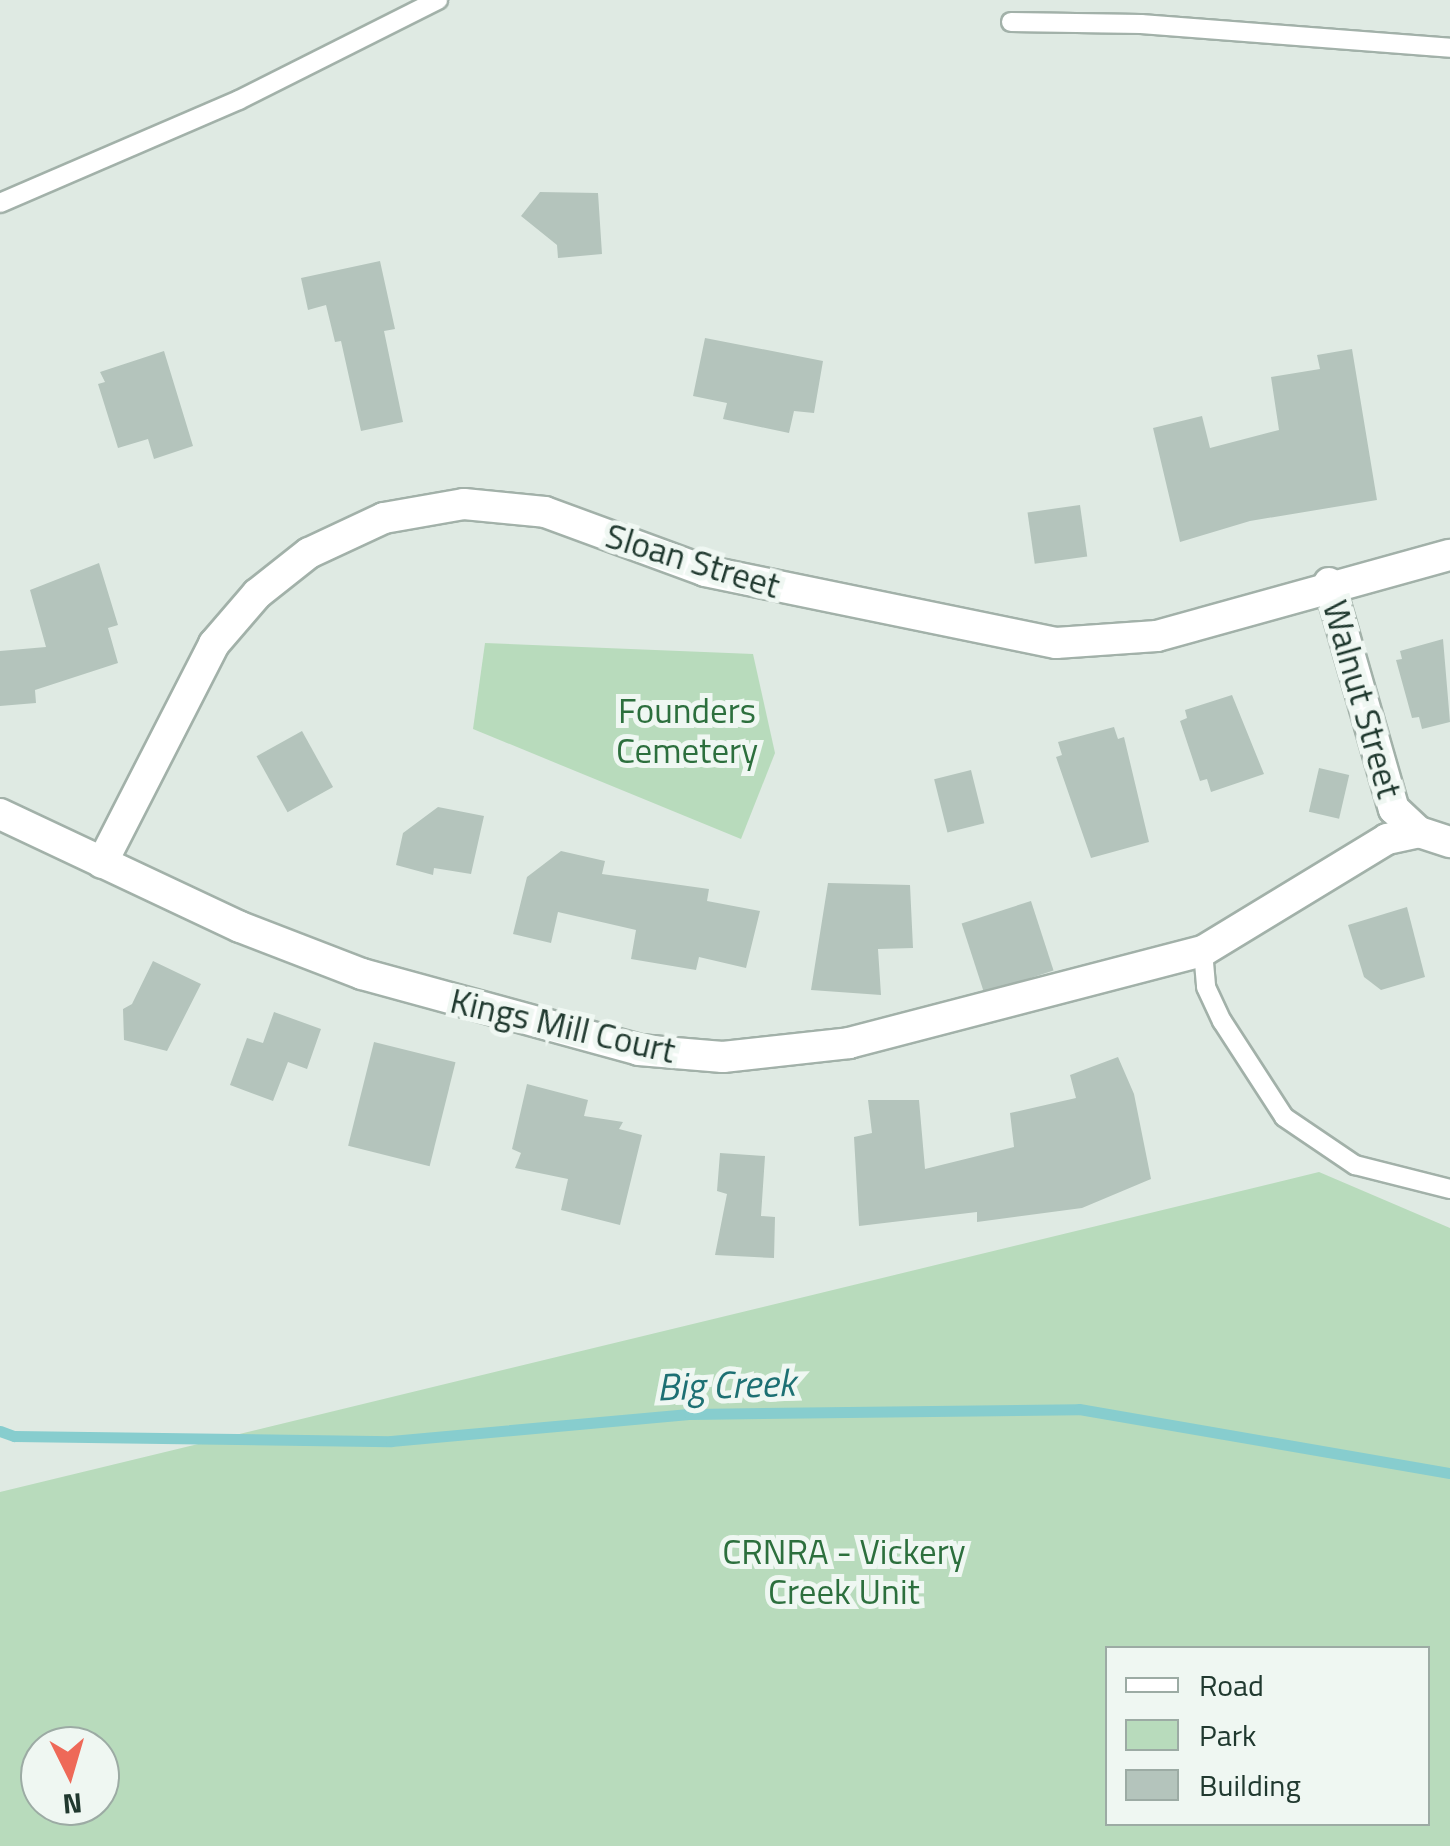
<!DOCTYPE html>
<style>
body{margin:0}
#map{position:relative;width:1450px;height:1846px;overflow:hidden;background:#dfeae3;font-family:"Titillium Web",sans-serif}
div>[style]{position:absolute}
.green>*{inset:0;background:#b8dbbc}
.stream>*{height:11px;margin:-5.5px;padding:0 5.5px;transform-origin:5.5px;border-radius:5.5px;background:#87cdce}
.building>*{inset:0;background:#b4c4bc;transform-origin:0 0}
.roads{filter:drop-shadow(2px 0 #a2b1a9) drop-shadow(-2px 0 #a2b1a9) drop-shadow(0 2px #a2b1a9) drop-shadow(0 -2px #a2b1a9)}
.service>*{height:18px;margin:-9px;padding:0 9px;transform-origin:9px;border-radius:9px;background:#fff}
.minor>*{height:30px;margin:-15px;padding:0 15px;transform-origin:15px;border-radius:15px;background:#fff}
span{translate:-50% -50%;white-space:nowrap;text-align:center;line-height:1.15;-webkit-text-stroke:10px #eff7f2;paint-order:stroke}
.street-label{font-size:35px;color:#20392f}
.park-label{font-size:35px;color:#2c6f3d}
.water-label{font-size:38px;color:#1d7073;font-style:italic}
.legend{position:absolute;left:1105px;top:1646px;width:325px;height:180px;box-sizing:border-box;background:#eff7f2;border:2px solid #9caba4;margin:0;padding:12px 18px;list-style:none;font-size:30px;color:#20392f}
.legend li{display:flex;align-items:center;gap:20px;height:50px}
.legend b{width:50px;border:2px solid #9caba4}
.north{position:absolute;left:20px;top:1726px;width:100px;height:100px;box-sizing:border-box;background:#eff7f2;border:2px solid #9caba4;border-radius:50%;rotate:175deg;font-size:28px;font-weight:700;line-height:40px;text-align:center;color:#20392f}
.north::after{content:'';display:block;margin:auto;width:35px;height:45px;background:#ee6958;clip-path:polygon(50% 0,100% 100%,50% 72%,0 100%)}
</style>
<div id="map">
<div class="green">
<i style="clip-path:polygon(485px 643px,753px 654px,775px 753px,741px 839px,473px 729px)"></i>
<i style="clip-path:polygon(evenodd,1319px 1172px,1450px 1228px,1450px 1846px,0 1846px,0 1492px,1319px 1172px,1108px 1648px,1428px 1648px,1428px 1824px,1108px 1824px,1108px 1648px,1319px 1172px,40px 1746px,100px 1746px,100px 1806px,40px 1806px,40px 1746px)"></i>
</div>
<div class="stream">
<i style="left:0;top:1431px;width:15px;rotate:20deg"></i>
<i style="left:14px;top:1436px;width:377px;rotate:0.8deg"></i>
<i style="left:391px;top:1441px;width:299px;rotate:-5.2deg"></i>
<i style="left:689px;top:1414px;width:390px;rotate:-0.7deg"></i>
<i style="left:1079px;top:1409px;width:376px;rotate:9.8deg"></i>
</div>
<div class="building">
<i style="clip-path:polygon(540px 192px,598px 193px,602px 254px,558px 258px,557px 245px,521px 216px)"></i>
<i style="clip-path:polygon(380px 261px,395px 329px,384px 331px,403px 422px,361px 431px,341px 341px,335px 342px,326px 305px,308px 310px,301px 278px)"></i>
<i style="clip-path:polygon(705px 338px,823px 361px,814px 413px,794px 411px,789px 433px,723px 419px,727px 403px,693px 396px)"></i>
<i style="clip-path:polygon(1352px 349px,1377px 500px,1250px 521px,1180px 542px,1153px 428px,1202px 416px,1210px 448px,1279px 430px,1271px 377px,1320px 369px,1317px 355px)"></i>
<i style="clip-path:polygon(164px 351px,193px 446px,154px 459px,148px 439px,118px 448px,98px 384px,105px 382px,100px 372px)"></i>
<i style="left:1080px;top:505px;width:52px;height:53px;rotate:82deg"></i>
<i style="clip-path:polygon(99px 563px,118px 625px,108px 628px,118px 663px,35px 690px,36px 703px,0 706px,0 651px,46px 647px,30px 590px)"></i>
<i style="clip-path:polygon(1443px 639px,1450px 722px,1422px 729px,1419px 717px,1412px 718px,1396px 660px,1402px 659px,1400px 651px)"></i>
<i style="clip-path:polygon(1232px 695px,1264px 774px,1211px 792px,1207px 779px,1200px 781px,1180px 721px,1187px 718px,1185px 710px)"></i>
<i style="clip-path:polygon(1114px 727px,1118px 739px,1124px 737px,1149px 842px,1091px 858px,1056px 757px,1062px 755px,1058px 742px)"></i>
<i style="left:302px;top:731px;width:64px;height:52px;rotate:61deg"></i>
<i style="left:1319px;top:768px;width:31px;height:45px;rotate:13deg"></i>
<i style="left:971px;top:770px;width:55px;height:38px;rotate:76deg"></i>
<i style="clip-path:polygon(438px 807px,484px 816px,471px 874px,434px 868px,433px 875px,396px 865px,403px 833px)"></i>
<i style="clip-path:polygon(561px 851px,605px 861px,602px 874px,709px 889px,707px 901px,760px 911px,746px 968px,699px 957px,696px 970px,631px 959px,636px 930px,558px 912px,551px 943px,513px 934px,527px 877px)"></i>
<i style="clip-path:polygon(828px 883px,910px 885px,913px 948px,878px 949px,881px 995px,811px 990px)"></i>
<i style="left:1031px;top:901px;width:73px;height:73px;rotate:72deg"></i>
<i style="clip-path:polygon(1407px 907px,1425px 977px,1381px 990px,1364px 977px,1348px 925px)"></i>
<i style="clip-path:polygon(153px 961px,201px 984px,167px 1051px,124px 1040px,123px 1009px,132px 1004px)"></i>
<i style="clip-path:polygon(274px 1012px,321px 1029px,307px 1069px,288px 1062px,273px 1101px,230px 1085px,247px 1038px,263px 1043px)"></i>
<i style="left:374px;top:1042px;width:84px;height:107px;rotate:14deg"></i>
<i style="clip-path:polygon(1118px 1057px,1134px 1094px,1151px 1179px,1082px 1208px,977px 1222px,977px 1212px,859px 1226px,854px 1137px,872px 1133px,868px 1100px,919px 1100px,925px 1169px,1014px 1147px,1010px 1113px,1076px 1098px,1070px 1075px)"></i>
<i style="clip-path:polygon(527px 1084px,588px 1100px,584px 1116px,623px 1122px,619px 1129px,642px 1135px,620px 1225px,561px 1210px,568px 1179px,515px 1168px,521px 1153px,512px 1149px)"></i>
<i style="clip-path:polygon(720px 1153px,765px 1156px,761px 1216px,775px 1217px,774px 1258px,715px 1255px,727px 1194px,717px 1191px)"></i>
</div>
<div class="roads">
<div class="service">
<i style="left:1011px;top:22px;width:130px;rotate:0.9deg"></i>
<i style="left:1141px;top:24px;width:310px;rotate:4.4deg"></i>
<i style="left:0;top:203px;width:260px;rotate:-23.3deg"></i>
<i style="left:239px;top:100px;width:223px;rotate:-26.7deg"></i>
<i style="left:1203px;top:951px;width:36px;rotate:85deg"></i>
<i style="left:1206px;top:987px;width:38px;rotate:65deg"></i>
<i style="left:1222px;top:1021px;width:114px;rotate:57.1deg"></i>
<i style="left:1284px;top:1117px;width:86px;rotate:34.1deg"></i>
<i style="left:1355px;top:1165px;width:98px;rotate:14.2deg"></i>
</div>
<div class="minor">
<i style="left:1329px;top:583px;width:235px;rotate:74deg"></i>
<i style="left:1394px;top:809px;width:34px;rotate:43deg"></i>
<i style="left:1419px;top:832px;width:33px;rotate:18deg"></i>
<i style="left:0;top:814px;width:265px;rotate:25.2deg"></i>
<i style="left:240px;top:927px;width:131px;rotate:21.1deg"></i>
<i style="left:362px;top:974px;width:287px;rotate:15.3deg"></i>
<i style="left:639px;top:1050px;width:84px;rotate:4.8deg"></i>
<i style="left:723px;top:1057px;width:127px;rotate:-6.3deg"></i>
<i style="left:849px;top:1043px;width:366px;rotate:-14.6deg"></i>
<i style="left:1203px;top:951px;width:215px;rotate:-31.3deg"></i>
<i style="left:1387px;top:839px;width:33px;rotate:-12deg"></i>
<i style="left:102px;top:863px;width:246px;rotate:-62.9deg"></i>
<i style="left:214px;top:644px;width:66px;rotate:-49.3deg"></i>
<i style="left:257px;top:594px;width:66px;rotate:-38.3deg"></i>
<i style="left:309px;top:553px;width:83px;rotate:-25deg"></i>
<i style="left:384px;top:518px;width:81px;rotate:-9.9deg"></i>
<i style="left:464px;top:504px;width:81px;rotate:5.6deg"></i>
<i style="left:545px;top:512px;width:171px;rotate:20.2deg"></i>
<i style="left:705px;top:571px;width:358px;rotate:11.6deg"></i>
<i style="left:1056px;top:643px;width:101px;rotate:-4deg"></i>
<i style="left:1157px;top:636px;width:304px;rotate:-15.5deg"></i>
</div>
</div>
<div class="street-label">
<span style="left:693px;top:560px;rotate:17deg">Sloan Street</span>
<span style="left:1363px;top:699px;rotate:74deg">Walnut Street</span>
<span style="left:563px;top:1025px;rotate:13deg">Kings Mill Court</span>
</div>
<div class="park-label">
<span style="left:687px;top:730px">Founders<br>Cemetery</span>
<span style="left:844px;top:1571px">CRNRA - Vickery<br>Creek Unit</span>
</div>
<div class="water-label">
<span style="left:726px;top:1385px;rotate:-2deg">Big Creek</span>
</div>
<ul class="legend">
<li><b style="height:12px;background:#fff"></b>Road</li>
<li><b style="height:28px;background:#b8dbbc"></b>Park</li>
<li><b style="height:28px;background:#b4c4bc"></b>Building</li>
</ul>
<div class="north">N</div>
</div>
